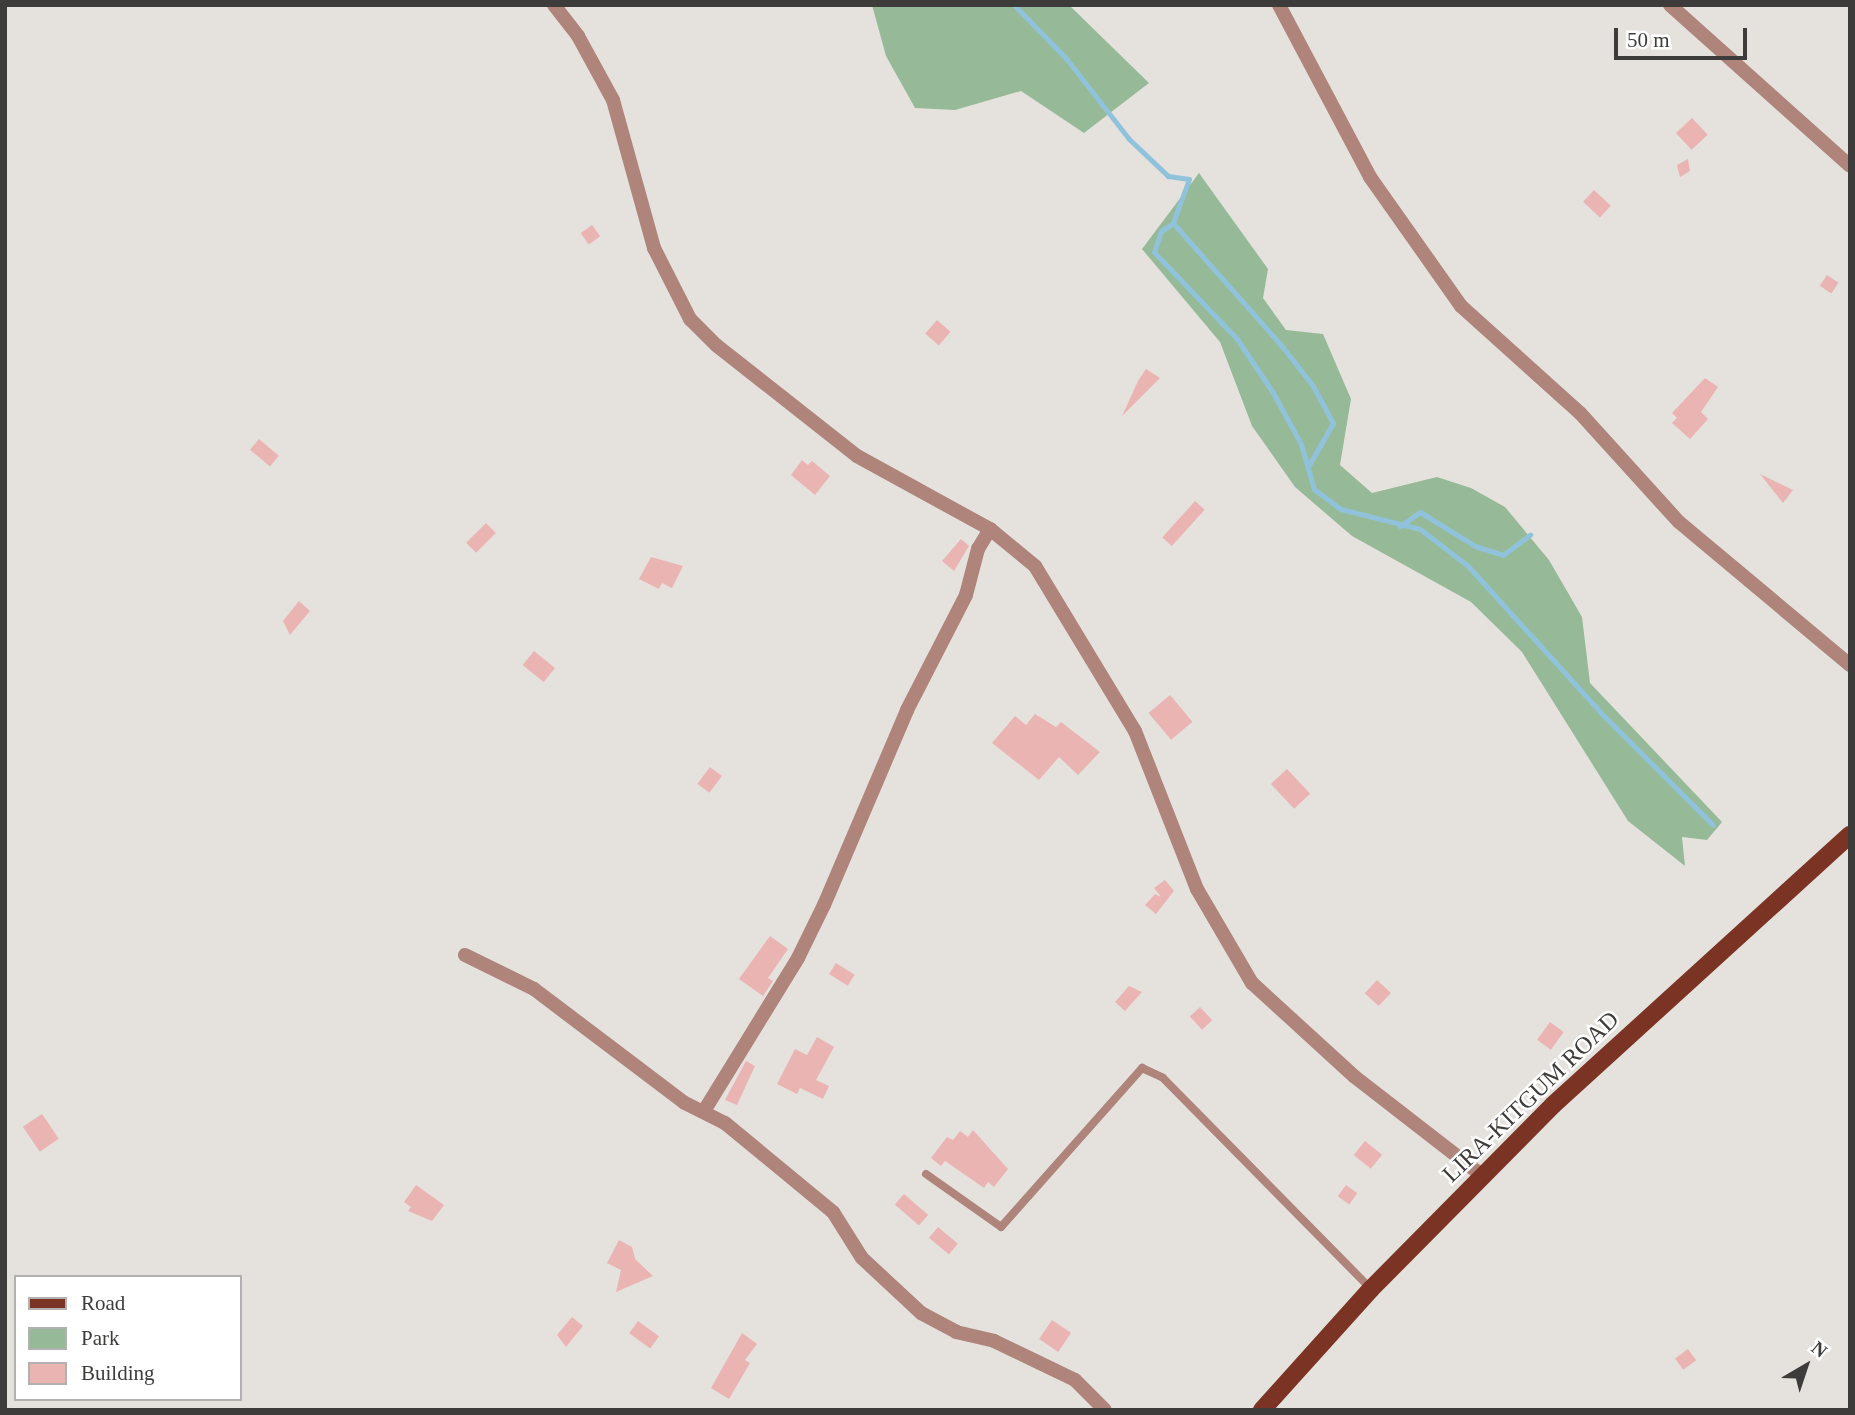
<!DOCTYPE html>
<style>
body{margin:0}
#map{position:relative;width:1855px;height:1415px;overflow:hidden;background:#e5e2de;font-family:Georgia,serif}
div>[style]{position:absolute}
.green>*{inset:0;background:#96ba98}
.stream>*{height:5px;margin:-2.5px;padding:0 2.5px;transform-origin:2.5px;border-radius:2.5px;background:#90c3db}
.building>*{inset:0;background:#eab4b3;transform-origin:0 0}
.lane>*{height:8px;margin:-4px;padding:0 4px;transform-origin:4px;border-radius:4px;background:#af847a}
.street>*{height:14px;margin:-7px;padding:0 7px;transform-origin:7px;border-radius:7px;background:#af847a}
.primary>*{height:18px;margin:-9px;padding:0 9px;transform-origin:9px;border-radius:9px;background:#7b3324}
span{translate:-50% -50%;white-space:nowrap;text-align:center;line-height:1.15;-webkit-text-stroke:5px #fff;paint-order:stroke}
.street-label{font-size:24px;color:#3d3c3b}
.frame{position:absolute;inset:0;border:7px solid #3d3c3b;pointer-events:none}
.legend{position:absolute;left:14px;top:1275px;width:228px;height:126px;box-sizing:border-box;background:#fff;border:2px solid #b1b1b1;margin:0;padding:9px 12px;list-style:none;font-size:21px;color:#3d3c3b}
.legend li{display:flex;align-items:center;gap:14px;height:35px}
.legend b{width:35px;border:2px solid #b1b1b1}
.north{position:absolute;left:1771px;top:1331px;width:70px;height:70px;-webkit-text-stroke:5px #fff;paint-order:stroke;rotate:39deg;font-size:19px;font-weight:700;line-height:28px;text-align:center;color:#3d3c3b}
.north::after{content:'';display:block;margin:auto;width:24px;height:32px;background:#3d3c3b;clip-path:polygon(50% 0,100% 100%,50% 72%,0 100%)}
.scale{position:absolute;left:1614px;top:28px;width:133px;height:32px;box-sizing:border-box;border:4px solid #3d3c3b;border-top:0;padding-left:9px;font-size:21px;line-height:24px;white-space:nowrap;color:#3d3c3b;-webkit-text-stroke:5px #fff;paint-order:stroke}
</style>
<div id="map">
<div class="green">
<i style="clip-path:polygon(872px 5px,1069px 5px,1149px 83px,1084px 133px,1021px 91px,955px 110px,915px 108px,886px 56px)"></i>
<i style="clip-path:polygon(1199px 173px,1268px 269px,1263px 298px,1286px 330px,1323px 334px,1351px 399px,1340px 465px,1372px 493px,1437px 477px,1471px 488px,1505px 507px,1549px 560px,1582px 617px,1590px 683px,1722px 822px,1707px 840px,1682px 837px,1685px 866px,1628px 821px,1522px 652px,1471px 602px,1352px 536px,1295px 487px,1252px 426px,1220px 342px,1142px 249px)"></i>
</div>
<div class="stream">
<i style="left:1014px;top:5px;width:73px;rotate:45.6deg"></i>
<i style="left:1065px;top:57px;width:104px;rotate:52deg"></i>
<i style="left:1129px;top:139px;width:54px;rotate:43.5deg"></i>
<i style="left:1168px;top:176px;width:21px;rotate:8deg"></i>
<i style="left:1189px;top:179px;width:47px;rotate:110deg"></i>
<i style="left:1173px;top:223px;width:163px;rotate:48.5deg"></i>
<i style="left:1281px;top:345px;width:52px;rotate:52deg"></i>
<i style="left:1313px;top:386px;width:42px;rotate:61.6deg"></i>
<i style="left:1333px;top:423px;width:51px;rotate:119.6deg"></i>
<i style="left:1173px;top:223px;width:14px;rotate:146deg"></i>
<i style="left:1161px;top:231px;width:22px;rotate:108deg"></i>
<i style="left:1154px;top:252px;width:120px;rotate:46.3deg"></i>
<i style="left:1237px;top:339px;width:63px;rotate:56.1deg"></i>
<i style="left:1272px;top:391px;width:60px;rotate:61.3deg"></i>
<i style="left:1301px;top:444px;width:47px;rotate:73.9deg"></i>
<i style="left:1314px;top:489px;width:34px;rotate:37deg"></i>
<i style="left:1341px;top:509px;width:81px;rotate:14.2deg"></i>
<i style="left:1420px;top:529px;width:61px;rotate:37.6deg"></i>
<i style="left:1468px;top:566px;width:205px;rotate:47.8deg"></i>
<i style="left:1606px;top:718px;width:151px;rotate:45deg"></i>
<i style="left:1400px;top:526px;width:24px;rotate:-35deg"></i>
<i style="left:1420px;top:512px;width:65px;rotate:31.7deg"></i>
<i style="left:1475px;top:546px;width:29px;rotate:18deg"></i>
<i style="left:1503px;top:555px;width:34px;rotate:-37deg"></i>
</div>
<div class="building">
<i style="left:1692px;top:118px;width:23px;height:22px;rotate:47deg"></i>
<i style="clip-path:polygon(1688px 159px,1690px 171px,1680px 177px,1677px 165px)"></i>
<i style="left:1594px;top:190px;width:23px;height:16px;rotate:43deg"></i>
<i style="left:592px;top:225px;width:14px;height:14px;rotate:54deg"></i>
<i style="left:1827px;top:275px;width:14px;height:13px;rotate:34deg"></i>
<i style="left:937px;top:320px;width:18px;height:18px;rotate:41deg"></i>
<i style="clip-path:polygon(1146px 369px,1160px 378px,1122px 416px,1138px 381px)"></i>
<i style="clip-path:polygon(1705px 378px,1718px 387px,1701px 412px,1708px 419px,1690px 439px,1672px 423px,1677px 418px,1672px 413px)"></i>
<i style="left:259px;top:439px;width:26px;height:14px;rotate:40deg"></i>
<i style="clip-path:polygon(802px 460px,808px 465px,812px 461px,830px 476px,815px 495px,791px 475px)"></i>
<i style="clip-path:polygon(1760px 474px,1793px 490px,1783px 503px)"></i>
<i style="left:1195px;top:501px;width:13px;height:49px;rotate:42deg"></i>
<i style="left:486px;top:523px;width:14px;height:28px;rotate:45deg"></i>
<i style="clip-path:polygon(961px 539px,969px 546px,954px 571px,942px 561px)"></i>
<i style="clip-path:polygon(651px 557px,683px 566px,672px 588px,662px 583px,659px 589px,639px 579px)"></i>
<i style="clip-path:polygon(299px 601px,310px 611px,290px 635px,283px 621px)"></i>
<i style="left:534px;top:651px;width:27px;height:18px;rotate:39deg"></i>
<i style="left:1170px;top:695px;width:35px;height:28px;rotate:50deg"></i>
<i style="clip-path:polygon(1035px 714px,1056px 727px,1061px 722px,1100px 752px,1078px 775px,1059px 757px,1039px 780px,992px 743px,1015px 716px,1026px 725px)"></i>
<i style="left:710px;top:767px;width:15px;height:21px;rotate:37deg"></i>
<i style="left:1287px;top:769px;width:34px;height:22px;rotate:47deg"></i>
<i style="clip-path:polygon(1165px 880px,1174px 891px,1156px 914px,1145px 905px,1155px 894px,1161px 897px,1154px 888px)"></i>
<i style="clip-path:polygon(770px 936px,788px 949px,768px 978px,773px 981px,763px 996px,739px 979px)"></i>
<i style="left:836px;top:963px;width:22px;height:13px;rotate:32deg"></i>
<i style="left:1377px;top:980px;width:19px;height:18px;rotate:43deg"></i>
<i style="clip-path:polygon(1129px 986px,1142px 992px,1125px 1011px,1115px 1002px)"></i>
<i style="left:1200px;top:1007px;width:18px;height:14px;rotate:47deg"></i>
<i style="left:1550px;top:1022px;width:17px;height:22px;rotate:36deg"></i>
<i style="clip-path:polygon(817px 1037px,834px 1047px,816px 1080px,829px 1086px,823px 1099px,800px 1088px,797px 1094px,777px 1084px,795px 1049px,807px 1055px)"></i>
<i style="clip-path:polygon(746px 1061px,755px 1066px,737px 1105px,725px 1100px)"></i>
<i style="left:42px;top:1114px;width:30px;height:23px;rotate:56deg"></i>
<i style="clip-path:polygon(973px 1130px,1008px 1169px,994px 1187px,988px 1182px,984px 1188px,945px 1161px,941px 1166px,931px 1158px,947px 1137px,953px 1140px,960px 1131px,968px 1137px)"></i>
<i style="left:1365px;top:1141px;width:22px;height:18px;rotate:39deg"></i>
<i style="clip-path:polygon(416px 1185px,444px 1205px,432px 1221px,408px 1211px,411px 1207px,404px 1202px)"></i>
<i style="left:1346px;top:1185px;width:14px;height:14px;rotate:36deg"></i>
<i style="left:904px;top:1194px;width:32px;height:14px;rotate:41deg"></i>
<i style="left:938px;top:1227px;width:26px;height:14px;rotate:40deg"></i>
<i style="clip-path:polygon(619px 1240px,632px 1247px,635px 1259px,653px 1276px,616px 1292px,621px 1270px,607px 1263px)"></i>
<i style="clip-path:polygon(572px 1317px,583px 1326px,566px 1347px,557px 1335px)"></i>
<i style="left:1052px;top:1320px;width:23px;height:23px;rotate:34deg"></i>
<i style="left:638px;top:1321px;width:26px;height:15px;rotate:36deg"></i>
<i style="clip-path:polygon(742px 1333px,757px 1344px,745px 1360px,750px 1363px,729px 1399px,711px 1388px)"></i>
<i style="left:1688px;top:1349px;width:14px;height:16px;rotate:54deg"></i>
</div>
<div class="lane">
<i style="left:926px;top:1174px;width:92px;rotate:35.2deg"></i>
<i style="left:1001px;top:1227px;width:213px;rotate:-48.4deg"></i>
<i style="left:1142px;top:1068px;width:23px;rotate:25deg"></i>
<i style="left:1163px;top:1078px;width:296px;rotate:45.4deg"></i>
</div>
<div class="street">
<i style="left:554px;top:5px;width:39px;rotate:52deg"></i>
<i style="left:578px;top:36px;width:73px;rotate:61.3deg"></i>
<i style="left:613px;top:100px;width:154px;rotate:74.5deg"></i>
<i style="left:654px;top:248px;width:80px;rotate:63.1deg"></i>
<i style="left:690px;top:319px;width:37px;rotate:45deg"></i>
<i style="left:716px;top:345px;width:179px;rotate:38.2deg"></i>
<i style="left:857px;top:456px;width:152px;rotate:28.8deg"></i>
<i style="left:990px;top:529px;width:58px;rotate:39.4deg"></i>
<i style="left:1035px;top:566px;width:193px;rotate:58.8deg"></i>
<i style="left:1135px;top:731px;width:170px;rotate:68.6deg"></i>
<i style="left:1197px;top:889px;width:109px;rotate:59.7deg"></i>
<i style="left:1252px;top:983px;width:139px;rotate:42.4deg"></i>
<i style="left:1355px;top:1077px;width:163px;rotate:37.8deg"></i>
<i style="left:1279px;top:5px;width:195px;rotate:62.1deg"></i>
<i style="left:1370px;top:177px;width:158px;rotate:54.8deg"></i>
<i style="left:1461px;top:306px;width:160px;rotate:42deg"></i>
<i style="left:1580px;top:413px;width:147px;rotate:47.8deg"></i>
<i style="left:1679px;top:522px;width:223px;rotate:39.9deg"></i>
<i style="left:1670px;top:5px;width:241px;rotate:41.8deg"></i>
<i style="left:465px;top:955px;width:77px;rotate:26.2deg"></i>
<i style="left:534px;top:989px;width:189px;rotate:37.1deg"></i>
<i style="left:685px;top:1103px;width:45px;rotate:26.6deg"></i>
<i style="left:725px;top:1123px;width:140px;rotate:39.5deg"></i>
<i style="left:833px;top:1212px;width:54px;rotate:57.8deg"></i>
<i style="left:862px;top:1258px;width:81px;rotate:43deg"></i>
<i style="left:921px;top:1313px;width:40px;rotate:28deg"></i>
<i style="left:956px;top:1332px;width:39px;rotate:13deg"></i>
<i style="left:994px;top:1341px;width:90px;rotate:25.7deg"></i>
<i style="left:1075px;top:1380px;width:42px;rotate:45deg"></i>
<i style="left:704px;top:1111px;width:180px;rotate:-58.4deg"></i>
<i style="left:798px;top:958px;width:59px;rotate:-63.9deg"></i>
<i style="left:824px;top:905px;width:212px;rotate:-66.9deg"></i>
<i style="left:907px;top:710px;width:129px;rotate:-62.8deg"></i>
<i style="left:966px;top:595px;width:48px;rotate:-75.4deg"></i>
<i style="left:978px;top:549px;width:23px;rotate:-59deg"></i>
</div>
<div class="primary">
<i style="left:1262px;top:1410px;width:163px;rotate:-48deg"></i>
<i style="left:1371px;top:1289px;width:259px;rotate:-45.3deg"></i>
<i style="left:1553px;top:1105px;width:401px;rotate:-42.3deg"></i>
</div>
<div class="street-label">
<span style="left:1531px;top:1097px;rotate:-44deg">LIRA-KITGUM ROAD</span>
</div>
<div class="frame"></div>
<ul class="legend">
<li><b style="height:9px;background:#7b3324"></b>Road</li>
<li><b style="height:19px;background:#96ba98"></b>Park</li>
<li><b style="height:19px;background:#eab4b3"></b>Building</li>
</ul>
<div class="north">N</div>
<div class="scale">50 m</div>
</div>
